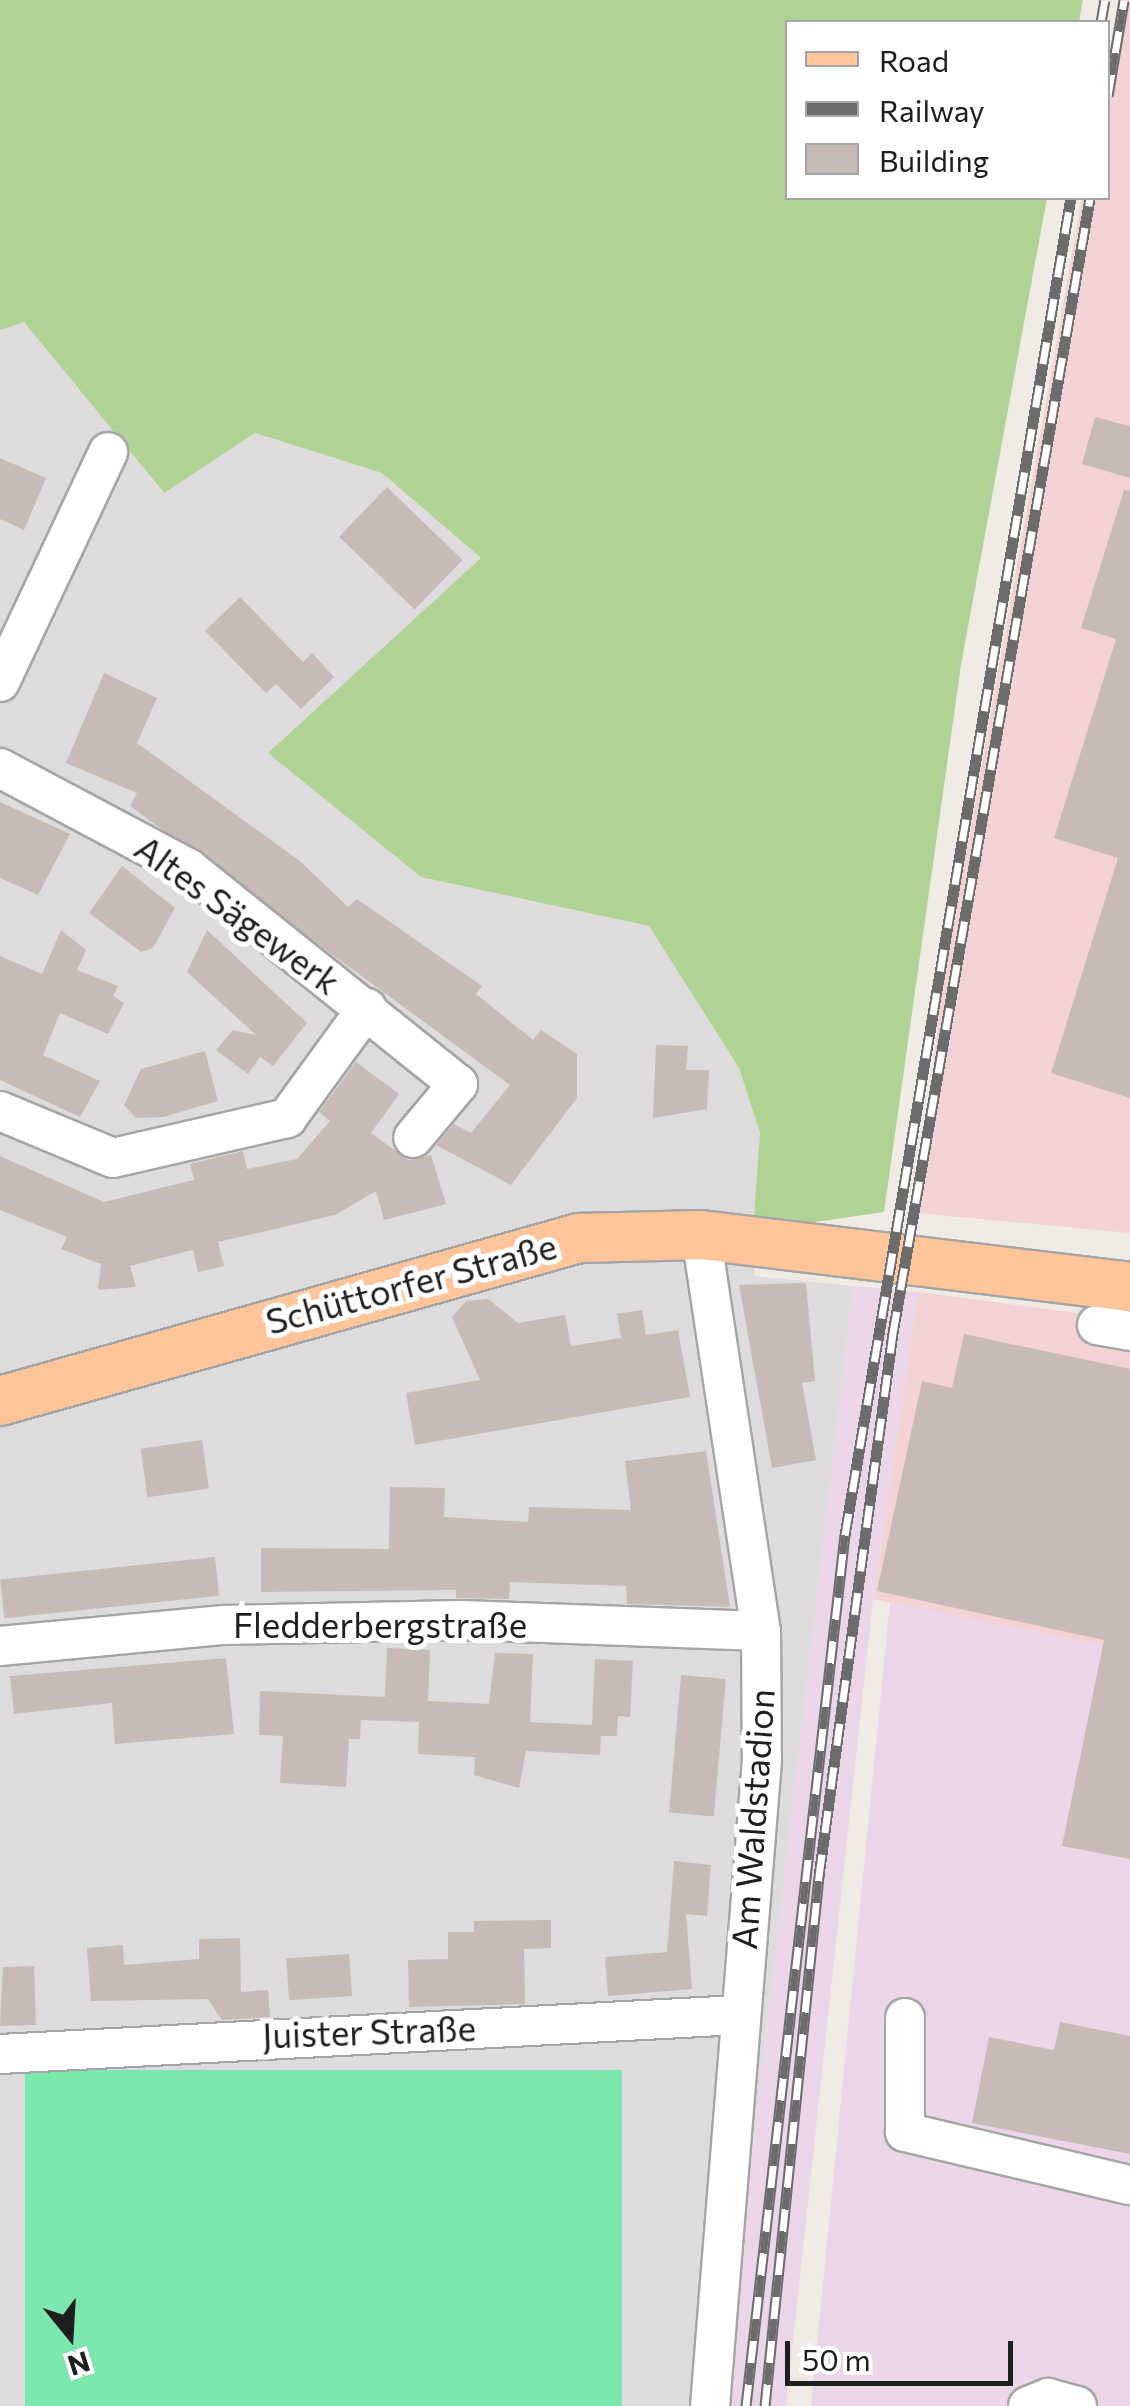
<!DOCTYPE html>
<meta charset="utf-8">
<style>
body{margin:0}
#map{position:relative;width:1130px;height:2406px;overflow:hidden;background:#f0eae4;font-family:Commissioner,sans-serif}
div>[style]{position:absolute}
.residential>*{inset:0;background:#dddbdc}
.commercial>*{inset:0;background:#f2d2d5}
.industrial>*{inset:0;background:#ead5e9}
.forest>*{inset:0;background:#b0d395}
.pitch>*{inset:0;background:#7be6ad;transform-origin:0 0}
.building>*{inset:0;background:#c8bbb7;transform-origin:0 0}
.roads{filter:drop-shadow(2px 0 #a5a5a5) drop-shadow(-2px 0 #a5a5a5) drop-shadow(0 2px #a5a5a5) drop-shadow(0 -2px #a5a5a5)}
.minor>*{height:38px;margin:-19px;padding:0 19px;transform-origin:19px;border-radius:19px;background:#fff}
.major>*{height:48px;margin:-24px;padding:0 24px;transform-origin:24px;border-radius:24px;background:#ffc59a}
.rail>*{height:11px;margin-top:-5.5px;transform-origin:0;background:repeating-linear-gradient(90deg,#fff 0 22px,#6c6c6c 0 44px);box-sizing:border-box;border-block:2px solid #6c6c6c}
span{translate:-50% -50%;white-space:nowrap;text-align:center;line-height:1.15;-webkit-text-stroke:10px #fff;paint-order:stroke}
.street-label{font-size:35px;color:#1e1e1e}
.legend{position:absolute;left:785px;top:20px;width:325px;height:180px;box-sizing:border-box;background:#fff;border:2px solid #a5a5a5;margin:0;padding:12px 18px;list-style:none;font-size:30px;color:#1e1e1e}
.legend li{display:flex;align-items:center;gap:20px;height:50px}
.legend b{width:50px;border:2px solid #a5a5a5}
.north{position:absolute;left:20px;top:2286px;width:100px;height:100px;-webkit-text-stroke:8px #fff;paint-order:stroke;rotate:162deg;font-size:28px;font-weight:700;line-height:40px;text-align:center;color:#1e1e1e}
.north::after{content:'';display:block;margin:auto;width:35px;height:45px;background:#1e1e1e;clip-path:polygon(50% 0,100% 100%,50% 72%,0 100%)}
.scale{position:absolute;left:785px;top:2341px;width:228px;height:45px;box-sizing:border-box;border:5px solid #1e1e1e;border-top:0;padding-left:12px;font-size:30px;line-height:35px;white-space:nowrap;color:#1e1e1e;-webkit-text-stroke:8px #fff;paint-order:stroke}
</style>
<div id="map">
<div class="residential">
<i style="clip-path:polygon(24px 321px,163px 493px,255px 433px,382px 473px,482px 559px,269px 752px,421px 877px,649px 926px,739px 1068px,760px 1134px,754px 1276px,853px 1286px,723px 2406px,0 2406px,0 330px)"></i>
</div>
<div class="commercial">
<i style="clip-path:polygon(1119px 0,1130px 0,1130px 1233px,918px 1213px,941px 995px,1082px 198px,1108px 198px,1108px 61px)"></i>
<i style="clip-path:polygon(918px 1292px,1130px 1320px,1130px 1652px,873px 1599px)"></i>
</div>
<div class="industrial">
<i style="clip-path:polygon(853px 1286px,918px 1292px,873px 1599px,786px 2406px,723px 2406px)"></i>
<i style="clip-path:polygon(890px 1602px,1130px 1652px,1130px 2406px,811px 2406px)"></i>
</div>
<div class="forest">
<i style="clip-path:polygon(0 0,1083px 0,1079px 22px,788px 22px,788px 198px,1047px 198px,961px 665px,884px 1212px,753px 1231px,760px 1133px,739px 1068px,649px 926px,421px 877px,268px 753px,481px 558px,382px 473px,255px 433px,164px 493px,24px 322px,0 330px)"></i>
</div>
<div class="pitch">
<i style="left:622px;top:2070px;width:336px;height:597px;rotate:90deg"></i>
</div>
<div class="building">
<i style="clip-path:polygon(1095px 417px,1130px 426px,1130px 478px,1082px 464px)"></i>
<i style="clip-path:polygon(0 458px,46px 478px,24px 530px,0 519px)"></i>
<i style="left:387px;top:487px;width:105px;height:69px;rotate:44deg"></i>
<i style="clip-path:polygon(1124px 490px,1130px 491px,1130px 1098px,1051px 1073px,1118px 858px,1054px 838px,1116px 639px,1081px 628px)"></i>
<i style="clip-path:polygon(240px 597px,303px 662px,312px 653px,334px 677px,301px 709px,276px 684px,266px 693px,205px 631px)"></i>
<i style="clip-path:polygon(104px 673px,157px 698px,137px 743px,300px 861px,348px 907px,357px 899px,482px 986px,476px 994px,533px 1040px,541px 1030px,577px 1054px,577px 1098px,511px 1185px,436px 1145px,454px 1124px,471px 1133px,510px 1085px,130px 806px,137px 793px,66px 763px)"></i>
<i style="clip-path:polygon(0 802px,70px 834px,38px 895px,0 878px)"></i>
<i style="clip-path:polygon(122px 866px,175px 908px,153px 948px,141px 952px,89px 913px)"></i>
<i style="clip-path:polygon(61px 930px,86px 950px,77px 970px,118px 986px,113px 996px,124px 1003px,108px 1034px,60px 1013px,43px 1055px,100px 1081px,80px 1117px,0 1080px,0 956px,42px 974px)"></i>
<i style="clip-path:polygon(207px 930px,307px 1023px,273px 1066px,260px 1057px,248px 1074px,216px 1050px,233px 1030px,256px 1035px,187px 972px)"></i>
<i style="clip-path:polygon(656px 1045px,688px 1046px,686px 1070px,709px 1070px,707px 1109px,653px 1118px)"></i>
<i style="clip-path:polygon(205px 1051px,218px 1101px,163px 1117px,136px 1118px,124px 1105px,141px 1069px)"></i>
<i style="clip-path:polygon(356px 1062px,399px 1094px,371px 1133px,408px 1160px,431px 1155px,446px 1204px,384px 1220px,376px 1191px,335px 1215px,218px 1242px,224px 1266px,198px 1272px,193px 1250px,130px 1266px,136px 1287px,98px 1290px,101px 1264px,61px 1249px,67px 1237px,0 1210px,0 1156px,104px 1202px,194px 1180px,190px 1164px,243px 1151px,247px 1169px,297px 1159px,330px 1121px,319px 1112px)"></i>
<i style="clip-path:polygon(806px 1283px,815px 1381px,802px 1383px,816px 1460px,772px 1468px,739px 1285px)"></i>
<i style="clip-path:polygon(488px 1299px,518px 1323px,565px 1315px,571px 1346px,621px 1338px,617px 1314px,642px 1310px,646px 1335px,678px 1330px,690px 1397px,415px 1445px,406px 1393px,480px 1380px,452px 1317px,466px 1301px)"></i>
<i style="clip-path:polygon(964px 1334px,1130px 1369px,1130px 1859px,1062px 1846px,1104px 1640px,877px 1591px,922px 1381px,952px 1388px)"></i>
<i style="left:202px;top:1440px;width:49px;height:62px;rotate:82deg"></i>
<i style="clip-path:polygon(706px 1451px,730px 1607px,627px 1604px,626px 1586px,510px 1582px,509px 1599px,456px 1598px,456px 1590px,261px 1592px,261px 1548px,389px 1549px,390px 1487px,445px 1488px,444px 1517px,528px 1522px,529px 1507px,631px 1510px,625px 1461px)"></i>
<i style="left:215px;top:1557px;width:39px;height:216px;rotate:84deg"></i>
<i style="clip-path:polygon(387px 1648px,430px 1650px,428px 1701px,489px 1704px,495px 1653px,533px 1654px,530px 1722px,592px 1725px,595px 1659px,633px 1661px,630px 1717px,618px 1716px,617px 1736px,601px 1736px,600px 1755px,526px 1751px,519px 1788px,474px 1775px,475px 1757px,418px 1754px,419px 1722px,361px 1720px,360px 1739px,349px 1739px,346px 1787px,280px 1783px,283px 1736px,259px 1735px,260px 1691px,385px 1697px)"></i>
<i style="clip-path:polygon(226px 1658px,234px 1734px,115px 1744px,112px 1703px,14px 1714px,10px 1676px)"></i>
<i style="left:681px;top:1675px;width:45px;height:138px;rotate:5deg"></i>
<i style="clip-path:polygon(674px 1861px,711px 1865px,707px 1916px,686px 1914px,692px 1989px,608px 1996px,605px 1957px,667px 1952px)"></i>
<i style="clip-path:polygon(551px 1920px,551px 1948px,524px 1949px,525px 2004px,409px 2007px,408px 1960px,448px 1959px,448px 1932px,474px 1932px,474px 1921px)"></i>
<i style="clip-path:polygon(240px 1938px,241px 1992px,268px 1990px,270px 2017px,222px 2020px,208px 1999px,91px 2001px,87px 1948px,123px 1945px,124px 1965px,199px 1959px,199px 1939px)"></i>
<i style="left:349px;top:1954px;width:42px;height:63px;rotate:86deg"></i>
<i style="clip-path:polygon(34px 1966px,36px 2025px,0 2026px,3px 1967px)"></i>
<i style="clip-path:polygon(1060px 2022px,1130px 2036px,1130px 2154px,972px 2123px,989px 2037px,1054px 2050px)"></i>
</div>
<div class="roads">
<div class="minor">
<i style="left:0;top:682px;width:254px;rotate:-64.8deg"></i>
<i style="left:0;top:768px;width:213px;rotate:28deg"></i>
<i style="left:188px;top:868px;width:346px;rotate:38.7deg"></i>
<i style="left:458px;top:1084px;width:70px;rotate:129.8deg"></i>
<i style="left:0;top:1111px;width:122px;rotate:22.6deg"></i>
<i style="left:113px;top:1158px;width:179px;rotate:-12.9deg"></i>
<i style="left:287px;top:1118px;width:136px;rotate:-54deg"></i>
<i style="left:701px;top:1235px;width:401px;rotate:81.4deg"></i>
<i style="left:761px;top:1631px;width:129px;rotate:89.6deg"></i>
<i style="left:762px;top:1760px;width:648px;rotate:94.6deg"></i>
<i style="left:1097px;top:1325px;width:34px;rotate:10deg"></i>
<i style="left:0;top:1646px;width:225px;rotate:-5.4deg"></i>
<i style="left:224px;top:1625px;width:236px;rotate:-1.2deg"></i>
<i style="left:460px;top:1620px;width:301px;rotate:2.1deg"></i>
<i style="left:905px;top:2018px;width:114px;rotate:90deg"></i>
<i style="left:905px;top:2132px;width:231px;rotate:13.3deg"></i>
<i style="left:0;top:2054px;width:740px;rotate:-3.02deg"></i>
<i style="left:1028px;top:2406px;width:22px;rotate:-22deg"></i>
<i style="left:1048px;top:2398px;width:30px;rotate:15deg"></i>
</div>
<div class="major">
<i style="left:0;top:1401px;width:602px;rotate:-15.72deg"></i>
<i style="left:579px;top:1238px;width:122px;rotate:-1.4deg"></i>
<i style="left:701px;top:1235px;width:432px;rotate:6.9deg"></i>
</div>
</div>
<div class="rail">
<i style="left:1101px;top:22px;width:22px;rotate:-80deg"></i>
<i style="left:1108px;top:96px;width:97px;rotate:-80.5deg"></i>
<i style="left:746px;top:2406px;width:877px;rotate:-83.52deg"></i>
<i style="left:845px;top:1535px;width:1356px;rotate:-80.41deg"></i>
<i style="left:765px;top:2406px;width:533px;rotate:-84.18deg"></i>
<i style="left:819px;top:1876px;width:548px;rotate:-82.24deg"></i>
<i style="left:893px;top:1333px;width:1152px;rotate:-80.15deg"></i>
</div>
<div class="street-label">
<span style="left:238px;top:914px;rotate:36deg">Altes Sägewerk</span>
<span style="left:411px;top:1283px;rotate:-15deg">Schüttorfer Straße</span>
<span style="left:380px;top:1624px">Fledderbergstraße</span>
<span style="left:752px;top:1819px;rotate:-86deg">Am Waldstadion</span>
<span style="left:369px;top:2031px;rotate:-2deg">Juister Straße</span>
</div>
<ul class="legend">
<li><b style="height:12px;background:#ffc59a"></b>Road</li>
<li><b style="height:12px;background:#6c6c6c"></b>Railway</li>
<li><b style="height:28px;background:#c8bbb7"></b>Building</li>
</ul>
<div class="north">N</div>
<div class="scale">50 m</div>
</div>
